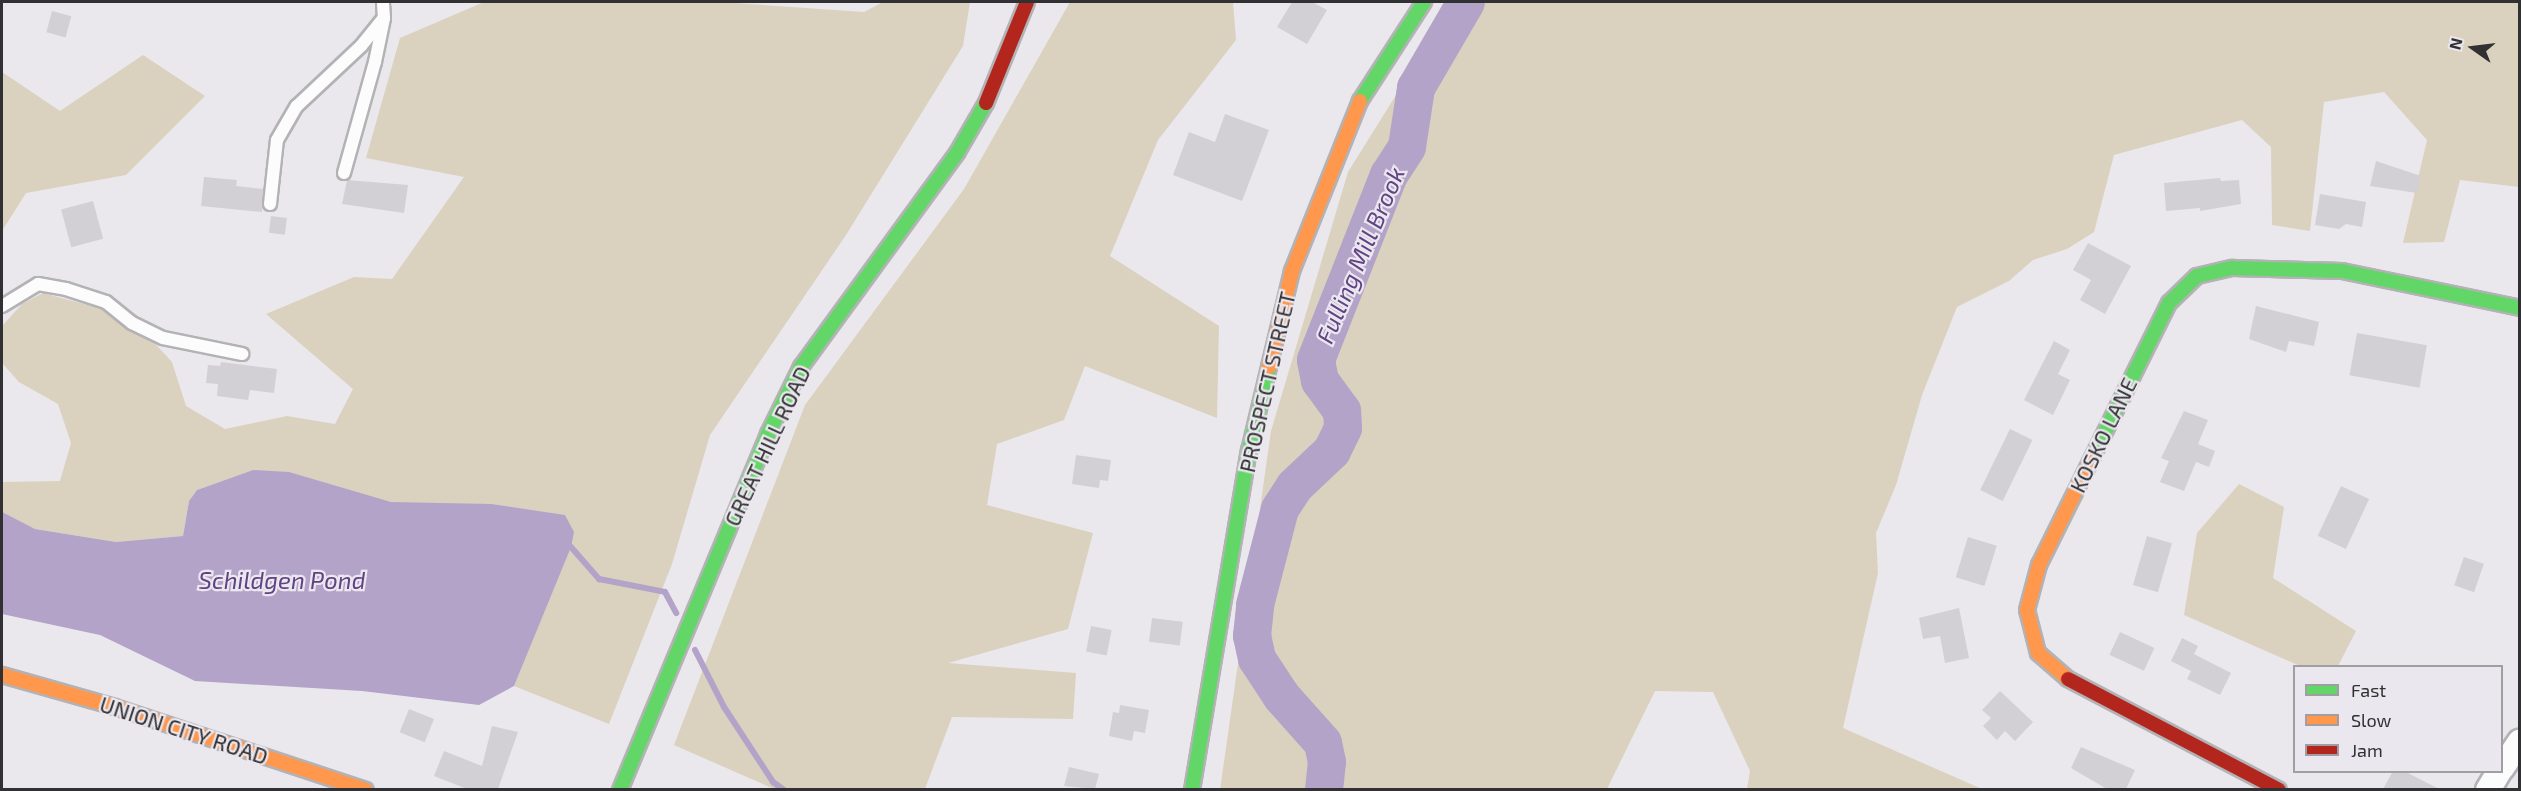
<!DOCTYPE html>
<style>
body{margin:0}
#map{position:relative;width:2521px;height:791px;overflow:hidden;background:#eae8ed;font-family:"Exo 2",sans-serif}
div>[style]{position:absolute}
.green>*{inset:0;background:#dad1bf}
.water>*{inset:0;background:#b3a3c9}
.stream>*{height:6px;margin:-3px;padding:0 3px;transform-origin:3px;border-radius:3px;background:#b3a3c9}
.river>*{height:38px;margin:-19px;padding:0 19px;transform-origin:19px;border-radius:19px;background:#b3a3c9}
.building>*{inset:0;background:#d2d0d4;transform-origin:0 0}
.roads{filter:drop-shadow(2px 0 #b3b2b5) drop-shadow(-2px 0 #b3b2b5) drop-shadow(0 2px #b3b2b5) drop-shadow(0 -2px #b3b2b5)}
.lane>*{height:12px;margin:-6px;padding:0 6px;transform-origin:6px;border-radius:6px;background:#fcfcfc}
.street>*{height:24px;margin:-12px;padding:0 12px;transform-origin:12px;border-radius:12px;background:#fcfcfc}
.fast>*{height:14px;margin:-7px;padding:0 7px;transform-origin:7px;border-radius:7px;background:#63d668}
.slow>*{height:14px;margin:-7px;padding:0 7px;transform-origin:7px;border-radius:7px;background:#ff974d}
.jam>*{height:14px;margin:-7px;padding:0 7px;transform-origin:7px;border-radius:7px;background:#b3261e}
span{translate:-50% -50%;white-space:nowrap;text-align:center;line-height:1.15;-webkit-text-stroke:4.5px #eae7ee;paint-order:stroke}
.street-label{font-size:22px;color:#313032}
.water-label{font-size:24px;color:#614285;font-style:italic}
.frame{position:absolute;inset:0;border:3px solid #313032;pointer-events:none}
.legend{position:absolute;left:2293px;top:665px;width:210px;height:108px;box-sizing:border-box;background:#eae7ee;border:2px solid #a09ea3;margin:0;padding:8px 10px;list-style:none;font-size:18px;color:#313032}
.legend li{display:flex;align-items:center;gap:12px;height:30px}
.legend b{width:30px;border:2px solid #a09ea3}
.north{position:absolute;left:2443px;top:18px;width:60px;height:60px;-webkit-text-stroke:4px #eae7ee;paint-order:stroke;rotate:284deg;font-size:16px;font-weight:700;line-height:24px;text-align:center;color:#313032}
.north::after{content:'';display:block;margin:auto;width:21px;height:27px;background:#313032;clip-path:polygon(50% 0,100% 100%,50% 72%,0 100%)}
</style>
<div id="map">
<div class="green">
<i style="clip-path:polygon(484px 2px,719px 2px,864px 12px,883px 2px,970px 2px,963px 46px,846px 235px,710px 435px,672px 564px,609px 724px,514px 686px,574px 532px,391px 502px,253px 470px,197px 490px,189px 501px,183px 536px,116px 542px,35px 529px,2px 515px,2px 482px,60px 481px,71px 443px,58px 404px,19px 382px,2px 363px,2px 326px,22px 304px,43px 293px,102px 309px,149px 337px,172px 362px,186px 406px,225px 429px,287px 416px,335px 424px,353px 389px,266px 314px,354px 277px,392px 279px,464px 177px,366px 158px,400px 38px)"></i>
<i style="clip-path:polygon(1070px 2px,1233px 2px,1236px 40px,1158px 140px,1110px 256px,1219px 326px,1217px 418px,1085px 366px,1064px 420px,997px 444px,987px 505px,1093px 533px,1068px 629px,948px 663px,1076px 673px,1073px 719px,952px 717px,925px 789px,774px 789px,674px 745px,805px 405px,964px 189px)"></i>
<i style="clip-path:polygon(1454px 2px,2519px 2px,2519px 187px,2460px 180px,2444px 242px,2403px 243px,2427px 140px,2384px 92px,2324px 102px,2310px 231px,2272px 225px,2271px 147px,2242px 120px,2114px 155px,2094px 232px,2067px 249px,2033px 260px,2009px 281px,1957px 307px,1922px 395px,1896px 485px,1876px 533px,1878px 573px,1843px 728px,1982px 789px,1747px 789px,1750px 771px,1713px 692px,1655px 691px,1607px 789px,1220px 790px,1271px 431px,1348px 172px)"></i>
<i style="clip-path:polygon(143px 55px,205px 96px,126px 175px,26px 193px,2px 231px,2px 72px,60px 111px)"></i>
<i style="clip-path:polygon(2239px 484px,2284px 507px,2273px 578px,2356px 631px,2338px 666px,2300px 666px,2184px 615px,2197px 533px)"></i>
</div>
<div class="water">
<i style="clip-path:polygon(253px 470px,289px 472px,391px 502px,491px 504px,565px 515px,574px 532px,571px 547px,514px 686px,479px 705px,362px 691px,195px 681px,100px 635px,2px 614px,2px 512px,35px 529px,116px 542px,183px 536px,189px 501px,197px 490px)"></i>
</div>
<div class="stream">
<i style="left:571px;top:547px;width:43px;rotate:48.8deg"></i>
<i style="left:599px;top:579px;width:67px;rotate:11.1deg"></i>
<i style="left:665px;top:592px;width:24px;rotate:62deg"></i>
<i style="left:695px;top:650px;width:64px;rotate:63deg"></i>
<i style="left:724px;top:707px;width:90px;rotate:56.8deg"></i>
<i style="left:773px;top:782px;width:14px;rotate:36deg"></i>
</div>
<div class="river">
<i style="left:1324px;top:790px;width:28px;rotate:-84deg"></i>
<i style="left:1327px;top:762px;width:19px;rotate:-102deg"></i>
<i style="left:1323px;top:743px;width:62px;rotate:-131.7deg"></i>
<i style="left:1282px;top:697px;width:45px;rotate:-123.3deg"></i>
<i style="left:1257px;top:659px;width:24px;rotate:-102deg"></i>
<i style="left:1252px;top:636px;width:31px;rotate:-84deg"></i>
<i style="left:1255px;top:605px;width:99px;rotate:-75.4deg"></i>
<i style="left:1280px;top:509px;width:27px;rotate:-57deg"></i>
<i style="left:1295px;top:486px;width:51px;rotate:-43.4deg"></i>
<i style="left:1332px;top:451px;width:25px;rotate:-64deg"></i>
<i style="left:1343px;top:428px;width:17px;rotate:-93deg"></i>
<i style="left:1342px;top:411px;width:37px;rotate:-126deg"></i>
<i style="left:1320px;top:381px;width:21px;rotate:-101deg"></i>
<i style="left:1316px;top:360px;width:199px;rotate:-68.5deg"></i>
<i style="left:1389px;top:175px;width:33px;rotate:-57deg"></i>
<i style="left:1407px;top:147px;width:60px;rotate:-81.3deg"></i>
<i style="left:1416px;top:88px;width:99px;rotate:-59.8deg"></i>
</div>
<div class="building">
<i style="clip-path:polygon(1292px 2px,1312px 2px,1327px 10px,1307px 44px,1277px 27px)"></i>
<i style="left:52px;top:11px;width:20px;height:22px;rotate:15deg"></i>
<i style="clip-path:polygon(1225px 114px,1269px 130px,1242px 201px,1173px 175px,1189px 132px,1215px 142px)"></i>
<i style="clip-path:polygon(2376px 161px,2421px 176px,2417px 193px,2370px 186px)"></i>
<i style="clip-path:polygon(204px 177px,237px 180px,236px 186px,263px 189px,262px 212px,201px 206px)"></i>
<i style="clip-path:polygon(2220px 178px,2221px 181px,2239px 180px,2241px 204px,2200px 211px,2200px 208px,2166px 211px,2164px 183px)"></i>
<i style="clip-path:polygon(347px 180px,408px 185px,404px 213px,342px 204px)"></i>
<i style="clip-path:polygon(2320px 194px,2366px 202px,2362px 227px,2346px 224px,2339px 229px,2315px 225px)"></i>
<i style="left:93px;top:201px;width:39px;height:33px;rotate:75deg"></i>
<i style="left:271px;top:216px;width:16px;height:17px;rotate:7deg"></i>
<i style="clip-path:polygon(2088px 243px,2131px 266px,2105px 314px,2080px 300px,2091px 280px,2073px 270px)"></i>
<i style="clip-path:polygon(2256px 306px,2319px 322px,2314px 346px,2289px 341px,2286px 352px,2249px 339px)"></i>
<i style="left:2357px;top:333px;width:71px;height:43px;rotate:10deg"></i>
<i style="clip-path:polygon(2054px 341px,2070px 350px,2058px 374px,2070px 380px,2053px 415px,2024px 400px)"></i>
<i style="clip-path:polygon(221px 362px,277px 369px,274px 393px,250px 390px,248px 400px,217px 396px,218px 384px,206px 383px,208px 365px,220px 366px)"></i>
<i style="clip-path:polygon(2184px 411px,2208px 420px,2198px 444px,2215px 451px,2209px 467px,2196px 462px,2184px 491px,2160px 482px,2169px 461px,2161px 458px)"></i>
<i style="left:2010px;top:429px;width:25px;height:68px;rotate:26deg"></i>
<i style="clip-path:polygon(1076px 455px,1111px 460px,1108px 481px,1100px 480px,1099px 488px,1072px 484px)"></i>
<i style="left:2341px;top:486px;width:31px;height:55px;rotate:25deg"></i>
<i style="left:2147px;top:536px;width:26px;height:51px;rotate:16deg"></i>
<i style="left:1968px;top:537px;width:30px;height:42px;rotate:17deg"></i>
<i style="left:2464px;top:557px;width:21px;height:30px;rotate:19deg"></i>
<i style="clip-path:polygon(1959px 608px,1969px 658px,1945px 663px,1940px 636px,1923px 639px,1919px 618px)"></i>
<i style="left:1152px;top:618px;width:31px;height:24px;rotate:7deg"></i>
<i style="left:1091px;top:626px;width:21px;height:26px;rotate:11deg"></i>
<i style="left:2120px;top:632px;width:38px;height:25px;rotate:25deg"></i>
<i style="clip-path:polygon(2182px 638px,2198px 646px,2194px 654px,2231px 673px,2220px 695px,2187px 679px,2191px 671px,2171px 661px)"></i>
<i style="clip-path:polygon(2000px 691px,2033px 722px,2015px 741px,2005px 731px,1997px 740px,1983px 726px,1991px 718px,1982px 710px)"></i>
<i style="clip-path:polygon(1120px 705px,1149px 710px,1145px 733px,1134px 731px,1132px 741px,1109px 736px,1113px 712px,1119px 713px)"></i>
<i style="left:409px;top:709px;width:27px;height:25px;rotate:22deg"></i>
<i style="clip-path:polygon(492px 726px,518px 732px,498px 789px,467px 789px,434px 776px,444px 751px,482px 766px)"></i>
<i style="clip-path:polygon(2081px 747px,2135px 770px,2126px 789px,2107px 789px,2071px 768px)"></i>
<i style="clip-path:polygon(1069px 767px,1099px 774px,1095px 789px,1064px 786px)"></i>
<i style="clip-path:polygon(2393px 771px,2404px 771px,2439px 789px,2383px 789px)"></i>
</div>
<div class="roads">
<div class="lane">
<i style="left:344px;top:173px;width:115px;rotate:-74.4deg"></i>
<i style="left:375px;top:62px;width:45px;rotate:-78.4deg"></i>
<i style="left:384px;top:18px;width:16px;rotate:-94deg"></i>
<i style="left:270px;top:204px;width:64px;rotate:-83.8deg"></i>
<i style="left:277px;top:140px;width:39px;rotate:-60deg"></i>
<i style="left:297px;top:106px;width:88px;rotate:-43.2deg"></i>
<i style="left:361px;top:46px;width:36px;rotate:-51deg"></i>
<i style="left:2px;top:306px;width:42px;rotate:-31.4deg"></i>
<i style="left:38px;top:284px;width:28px;rotate:10deg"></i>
<i style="left:66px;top:289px;width:42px;rotate:18deg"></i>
<i style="left:106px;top:302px;width:33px;rotate:39deg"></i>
<i style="left:132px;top:323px;width:34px;rotate:26deg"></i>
<i style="left:163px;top:338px;width:81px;rotate:11.4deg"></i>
</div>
<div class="street">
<i style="left:2502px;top:768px;width:32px;rotate:-56deg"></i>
<i style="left:2488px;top:790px;width:21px;rotate:-59deg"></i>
</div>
<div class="fast">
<i style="left:1360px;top:101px;width:118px;rotate:-57.1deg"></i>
<i style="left:2094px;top:454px;width:169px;rotate:-63.6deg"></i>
<i style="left:2169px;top:303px;width:39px;rotate:-44deg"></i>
<i style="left:2197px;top:276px;width:37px;rotate:-13deg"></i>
<i style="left:2233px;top:268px;width:109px;rotate:1.6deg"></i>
<i style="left:2342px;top:271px;width:182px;rotate:11.7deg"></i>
<i style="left:620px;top:790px;width:386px;rotate:-67.4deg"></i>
<i style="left:768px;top:434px;width:75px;rotate:-63.8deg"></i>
<i style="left:801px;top:367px;width:265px;rotate:-53.9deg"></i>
<i style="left:957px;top:153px;width:58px;rotate:-59.9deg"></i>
<i style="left:1192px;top:790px;width:344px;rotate:-80.5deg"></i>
<i style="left:1249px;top:451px;width:86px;rotate:-76.6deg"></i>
</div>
<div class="slow">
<i style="left:1269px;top:367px;width:99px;rotate:-76.5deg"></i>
<i style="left:1292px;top:271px;width:183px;rotate:-68.2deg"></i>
<i style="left:2px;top:675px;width:117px;rotate:15.8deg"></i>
<i style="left:115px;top:707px;width:264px;rotate:18.3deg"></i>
<i style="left:2068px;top:679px;width:40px;rotate:-139deg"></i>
<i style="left:2038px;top:653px;width:44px;rotate:-104.3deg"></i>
<i style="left:2027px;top:610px;width:47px;rotate:-75.1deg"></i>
<i style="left:2039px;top:565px;width:124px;rotate:-63.6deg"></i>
</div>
<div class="jam">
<i style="left:986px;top:103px;width:109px;rotate:-67.9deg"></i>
<i style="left:2068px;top:679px;width:238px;rotate:27.7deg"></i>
</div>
</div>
<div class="street-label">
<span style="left:1267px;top:382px;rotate:-77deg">PROSPECT STREET</span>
<span style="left:2103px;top:435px;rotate:-64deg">KOSKO LANE</span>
<span style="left:767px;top:446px;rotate:-65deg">GREAT HILL ROAD</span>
<span style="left:184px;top:730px;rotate:18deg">UNION CITY ROAD</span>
</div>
<div class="water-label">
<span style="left:1360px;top:255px;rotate:-67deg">Fulling Mill Brook</span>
<span style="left:282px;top:580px">Schildgen Pond</span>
</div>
<div class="frame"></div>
<ul class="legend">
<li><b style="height:8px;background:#63d668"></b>Fast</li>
<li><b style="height:8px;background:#ff974d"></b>Slow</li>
<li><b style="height:8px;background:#b3261e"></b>Jam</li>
</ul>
<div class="north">N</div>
</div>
